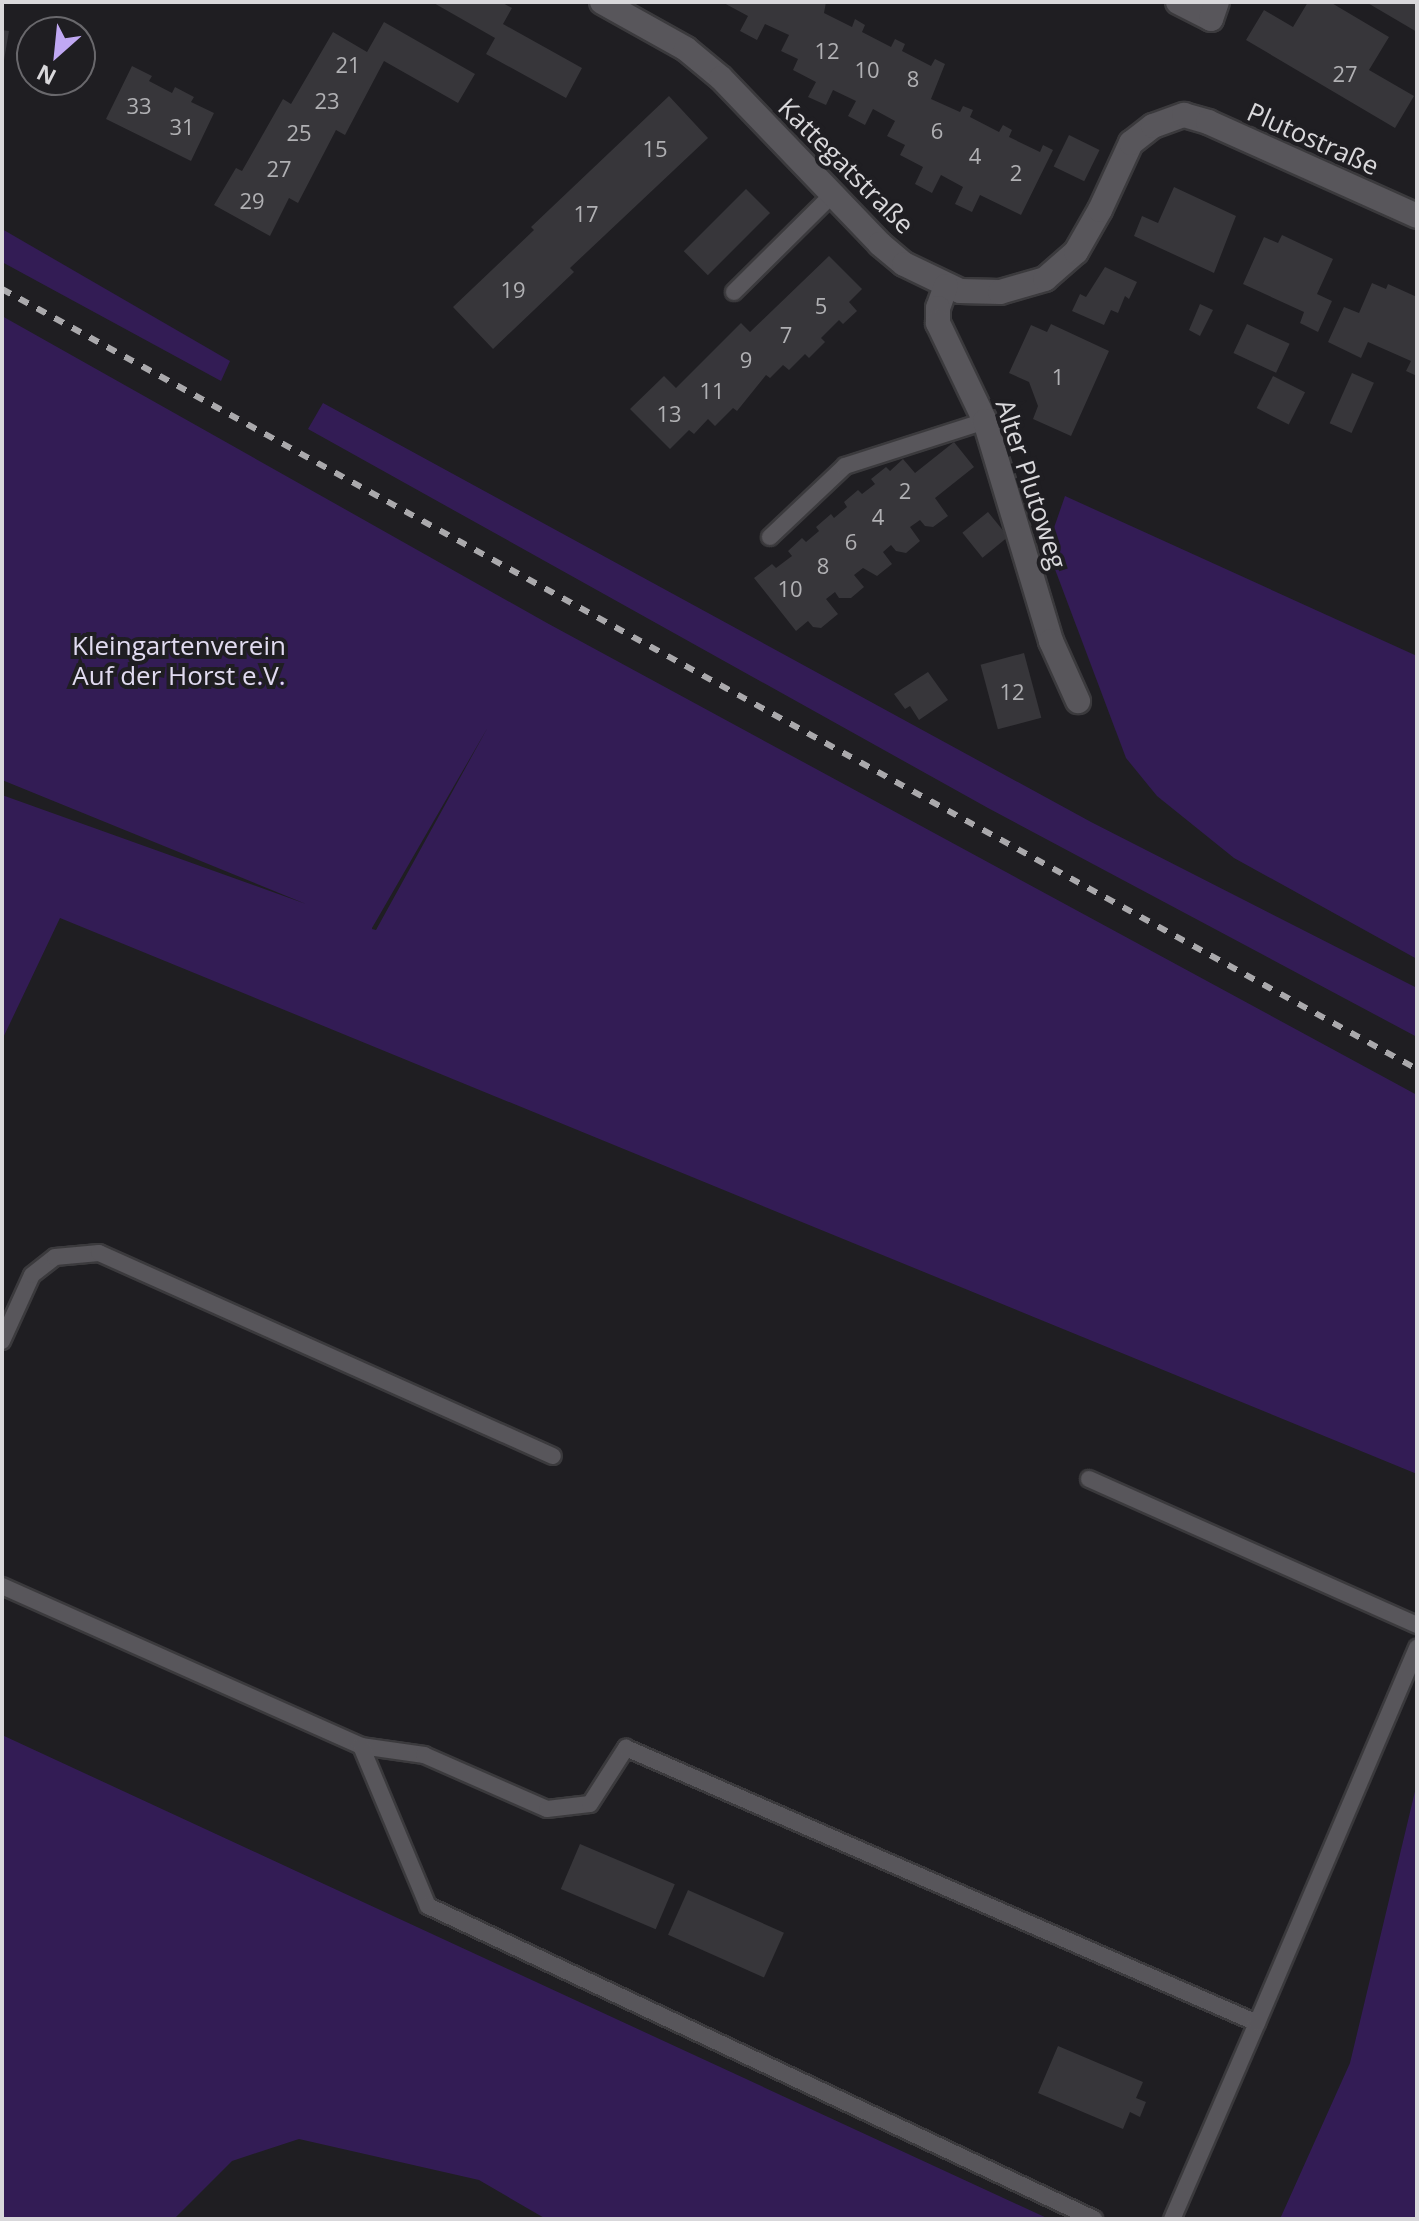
<!DOCTYPE html>
<meta charset="utf-8">
<style>
body{margin:0}
#map{position:relative;width:1419px;height:2221px;overflow:hidden;background:#1f1e22;font-family:"Open Sans",sans-serif}
div>[style]{position:absolute}
.green>*{inset:0;background:#331c55}
.building>*{inset:0;background:#37363a;transform-origin:0 0}
.roads{filter:drop-shadow(2px 0 #3b3a3d) drop-shadow(-2px 0 #3b3a3d) drop-shadow(0 2px #3b3a3d) drop-shadow(0 -2px #3b3a3d)}
.lane>*{height:16px;margin:-8px;padding:0 8px;transform-origin:8px;border-radius:8px;background:#58565b}
.street>*{height:24px;margin:-12px;padding:0 12px;transform-origin:12px;border-radius:12px;background:#58565b}
.rail>*{height:6px;margin-top:-3px;transform-origin:0;background:repeating-linear-gradient(90deg,#aaa9ac 0 10px,transparent 0 20px)}
span{translate:-50% -50%;white-space:nowrap;text-align:center;line-height:1.15;-webkit-text-stroke:8px #1f1e22;paint-order:stroke}
.number-label{font-size:22px;color:#b0b0b3}
.number-label span{-webkit-text-stroke-width:0}
.street-label{font-size:26px;color:#d9d8db}
.park-label{font-size:26px;color:#e1dbf0}
.frame{position:absolute;inset:0;border:4px solid #d9d8db;pointer-events:none}
.north{position:absolute;left:16px;top:16px;width:80px;height:80px;box-sizing:border-box;background:#1f1e22;border:2px solid #69686c;border-radius:50%;rotate:207deg;font-size:22px;font-weight:700;line-height:32px;text-align:center;color:#d9d8db}
.north::after{content:'';display:block;margin:auto;width:28px;height:36px;background:#c0a8f3;clip-path:polygon(50% 0,100% 100%,50% 72%,0 100%)}
</style>
<div id="map">
<div class="green">
<i style="clip-path:polygon(2px 229px,230px 361px,221px 381px,2px 262px)"></i>
<i style="clip-path:polygon(evenodd,2px 316px,547px 623px,1417px 1095px,1417px 1474px,60px 918px,2px 1040px,2px 795px,306px 904px,2px 780px,2px 316px,488px 727px,376px 930px,372px 929px,372px 928px,488px 727px)"></i>
<i style="clip-path:polygon(323px 403px,1091px 822px,1417px 988px,1417px 1037px,988px 808px,308px 429px)"></i>
<i style="clip-path:polygon(1065px 496px,1417px 656px,1417px 959px,1234px 858px,1157px 796px,1126px 758px,1047px 548px)"></i>
<i style="clip-path:polygon(2px 1735px,324px 1884px,1049px 2219px,546px 2219px,479px 2180px,299px 2139px,232px 2161px,174px 2219px,2px 2219px)"></i>
<i style="clip-path:polygon(1417px 1783px,1417px 2219px,1280px 2219px,1350px 2063px)"></i>
</div>
<div class="building">
<i style="clip-path:polygon(432px 2px,501px 2px,512px 8px,503px 24px,582px 68px,566px 98px,486px 54px,495px 38px)"></i>
<i style="clip-path:polygon(722px 2px,826px 2px,824px 13px,852px 27px,855px 19px,865px 25px,862px 32px,891px 47px,895px 39px,905px 44px,902px 51px,931px 66px,935px 59px,945px 64px,931px 99px,960px 112px,963px 106px,973px 110px,970px 117px,999px 132px,1003px 125px,1012px 130px,1009px 137px,1040px 152px,1043px 145px,1053px 150px,1021px 215px,980px 195px,972px 212px,955px 204px,963px 187px,941px 175px,932px 193px,915px 184px,923px 167px,900px 155px,905px 145px,887px 136px,895px 121px,873px 109px,865px 125px,848px 116px,856px 101px,833px 90px,826px 105px,808px 97px,816px 82px,793px 70px,798px 59px,781px 51px,789px 35px,765px 24px,757px 40px,740px 31px,748px 16px)"></i>
<i style="clip-path:polygon(1308px 2px,1330px 2px,1389px 37px,1369px 70px,1414px 96px,1395px 128px,1246px 40px,1264px 10px,1293px 27px)"></i>
<i style="clip-path:polygon(1366px 2px,1417px 2px,1417px 32px)"></i>
<i style="clip-path:polygon(384px 22px,475px 74px,458px 103px,384px 61px,345px 135px,336px 130px,298px 203px,289px 198px,270px 236px,214px 205px,236px 168px,242px 171px,283px 99px,291px 104px,333px 32px,367px 52px)"></i>
<i style="clip-path:polygon(2px 30px,9px 31px,4px 60px,2px 60px)"></i>
<i style="clip-path:polygon(132px 66px,152px 76px,149px 81px,172px 93px,175px 87px,194px 97px,191px 102px,214px 113px,191px 161px,106px 119px)"></i>
<i style="clip-path:polygon(669px 96px,708px 138px,570px 268px,574px 272px,493px 349px,453px 307px,534px 230px,531px 227px)"></i>
<i style="left:1069px;top:135px;width:34px;height:35px;rotate:26deg"></i>
<i style="clip-path:polygon(1174px 187px,1236px 216px,1214px 273px,1134px 236px,1142px 216px,1158px 223px)"></i>
<i style="left:746px;top:189px;width:34px;height:88px;rotate:45deg"></i>
<i style="clip-path:polygon(1282px 235px,1333px 259px,1317px 294px,1332px 301px,1318px 332px,1300px 323px,1304px 312px,1243px 284px,1264px 237px,1278px 243px)"></i>
<i style="clip-path:polygon(829px 256px,862px 289px,849px 302px,857px 311px,843px 324px,839px 320px,821px 338px,825px 342px,809px 358px,805px 354px,789px 370px,783px 365px,770px 378px,766px 375px,737px 411px,733px 408px,715px 426px,708px 419px,694px 434px,689px 430px,670px 449px,630px 409px,664px 376px,676px 388px,741px 323px,750px 332px)"></i>
<i style="clip-path:polygon(1105px 267px,1137px 282px,1129px 299px,1125px 296px,1118px 313px,1111px 310px,1104px 325px,1072px 311px,1080px 294px,1086px 297px)"></i>
<i style="clip-path:polygon(1372px 283px,1386px 289px,1388px 284px,1417px 297px,1417px 376px,1406px 371px,1411px 361px,1368px 342px,1361px 358px,1328px 342px,1344px 307px,1359px 313px)"></i>
<i style="clip-path:polygon(1200px 304px,1213px 310px,1200px 336px,1189px 330px)"></i>
<i style="clip-path:polygon(1051px 324px,1109px 351px,1071px 436px,1033px 419px,1038px 406px,1029px 382px,1009px 373px,1031px 325px,1047px 332px)"></i>
<i style="left:1247px;top:324px;width:47px;height:32px;rotate:25deg"></i>
<i style="left:1352px;top:373px;width:24px;height:55px;rotate:24deg"></i>
<i style="left:1273px;top:376px;width:36px;height:36px;rotate:27deg"></i>
<i style="clip-path:polygon(954px 442px,974px 467px,935px 498px,948px 516px,933px 527px,925px 526px,920px 520px,910px 527px,920px 541px,906px 553px,896px 551px,891px 545px,883px 552px,892px 564px,877px 576px,863px 568px,854px 575px,864px 587px,851px 598px,839px 598px,835px 592px,826px 599px,838px 614px,821px 628px,813px 627px,808px 621px,796px 631px,754px 578px,772px 564px,776px 568px,792px 556px,788px 551px,802px 538px,806px 542px,819px 531px,816px 527px,831px 514px,834px 518px,847px 507px,844px 502px,858px 490px,862px 494px,875px 484px,871px 479px,886px 467px,890px 471px,903px 459px,915px 473px)"></i>
<i style="left:988px;top:512px;width:32px;height:33px;rotate:51deg"></i>
<i style="left:1024px;top:653px;width:67px;height:45px;rotate:75deg"></i>
<i style="clip-path:polygon(928px 672px,948px 700px,919px 720px,910px 706px,905px 709px,894px 694px)"></i>
<i style="left:580px;top:1844px;width:103px;height:49px;rotate:23deg"></i>
<i style="left:688px;top:1890px;width:105px;height:49px;rotate:24deg"></i>
<i style="clip-path:polygon(1058px 2046px,1143px 2082px,1136px 2098px,1146px 2102px,1140px 2117px,1130px 2112px,1123px 2129px,1038px 2093px)"></i>
</div>
<div class="roads">
<div class="lane">
<i style="left:734px;top:292px;width:138px;rotate:-44.7deg"></i>
<i style="left:770px;top:537px;width:103px;rotate:-43.4deg"></i>
<i style="left:845px;top:466px;width:147px;rotate:-17.8deg"></i>
<i style="left:2px;top:1341px;width:72px;rotate:-65.6deg"></i>
<i style="left:32px;top:1275px;width:29px;rotate:-38deg"></i>
<i style="left:55px;top:1257px;width:44px;rotate:-5.2deg"></i>
<i style="left:99px;top:1253px;width:497px;rotate:24.1deg"></i>
<i style="left:1089px;top:1479px;width:359px;rotate:24deg"></i>
<i style="left:2px;top:1586px;width:393px;rotate:24deg"></i>
<i style="left:361px;top:1746px;width:64px;rotate:8.1deg"></i>
<i style="left:424px;top:1755px;width:134px;rotate:23.7deg"></i>
<i style="left:547px;top:1809px;width:43px;rotate:-6.6deg"></i>
<i style="left:590px;top:1804px;width:67px;rotate:-57.3deg"></i>
<i style="left:626px;top:1748px;width:688px;rotate:23.55deg"></i>
<i style="left:1257px;top:2023px;width:214px;rotate:113.4deg"></i>
<i style="left:361px;top:1746px;width:173px;rotate:67.3deg"></i>
<i style="left:428px;top:1906px;width:736px;rotate:25.17deg"></i>
<i style="left:1257px;top:2023px;width:408px;rotate:-66.9deg"></i>
</div>
<div class="street">
<i style="left:602px;top:2px;width:96px;rotate:29.2deg"></i>
<i style="left:686px;top:49px;width:45px;rotate:39.6deg"></i>
<i style="left:721px;top:78px;width:230px;rotate:46.2deg"></i>
<i style="left:880px;top:244px;width:31px;rotate:40deg"></i>
<i style="left:904px;top:264px;width:62px;rotate:25.7deg"></i>
<i style="left:960px;top:291px;width:40px;rotate:1.4deg"></i>
<i style="left:1000px;top:292px;width:47px;rotate:-16.1deg"></i>
<i style="left:1045px;top:279px;width:41px;rotate:-41.1deg"></i>
<i style="left:1076px;top:252px;width:48px;rotate:-60.3deg"></i>
<i style="left:1100px;top:210px;width:74px;rotate:-65.2deg"></i>
<i style="left:1131px;top:143px;width:28px;rotate:-38deg"></i>
<i style="left:1153px;top:126px;width:33px;rotate:-20deg"></i>
<i style="left:1184px;top:115px;width:25px;rotate:16deg"></i>
<i style="left:1208px;top:122px;width:229px;rotate:24.2deg"></i>
<i style="left:1178px;top:2px;width:37px;rotate:27deg"></i>
<i style="left:1211px;top:19px;width:18px;rotate:-71deg"></i>
<i style="left:946px;top:286px;width:23px;rotate:110deg"></i>
<i style="left:938px;top:308px;width:15px;rotate:90deg"></i>
<i style="left:938px;top:323px;width:109px;rotate:64.4deg"></i>
<i style="left:985px;top:421px;width:230px;rotate:73.3deg"></i>
<i style="left:1051px;top:641px;width:66px;rotate:65.8deg"></i>
</div>
</div>
<div class="rail">
<i style="left:2px;top:289px;width:1616px;rotate:28.87deg"></i>
</div>
<div class="number-label">
<span style="left:827px;top:51px">12</span>
<span style="left:348px;top:65px">21</span>
<span style="left:867px;top:70px">10</span>
<span style="left:1345px;top:74px">27</span>
<span style="left:913px;top:79px">8</span>
<span style="left:327px;top:101px">23</span>
<span style="left:139px;top:106px">33</span>
<span style="left:182px;top:127px">31</span>
<span style="left:937px;top:131px">6</span>
<span style="left:299px;top:133px">25</span>
<span style="left:655px;top:149px">15</span>
<span style="left:975px;top:156px">4</span>
<span style="left:279px;top:169px">27</span>
<span style="left:1016px;top:173px">2</span>
<span style="left:252px;top:201px">29</span>
<span style="left:586px;top:214px">17</span>
<span style="left:513px;top:290px">19</span>
<span style="left:821px;top:306px">5</span>
<span style="left:786px;top:335px">7</span>
<span style="left:746px;top:360px">9</span>
<span style="left:1058px;top:377px">1</span>
<span style="left:712px;top:391px">11</span>
<span style="left:669px;top:414px">13</span>
<span style="left:905px;top:491px">2</span>
<span style="left:878px;top:517px">4</span>
<span style="left:851px;top:542px">6</span>
<span style="left:823px;top:566px">8</span>
<span style="left:790px;top:589px">10</span>
<span style="left:1012px;top:692px">12</span>
</div>
<div class="street-label">
<span style="left:1313px;top:139px;rotate:24deg">Plutostraße</span>
<span style="left:846px;top:166px;rotate:45deg">Kattegatstraße</span>
<span style="left:1031px;top:484px;rotate:72deg">Alter Plutoweg</span>
</div>
<div class="park-label">
<span style="left:179px;top:661px">Kleingartenverein<br>Auf der Horst e.V.</span>
</div>
<div class="frame"></div>
<div class="north">N</div>
</div>
